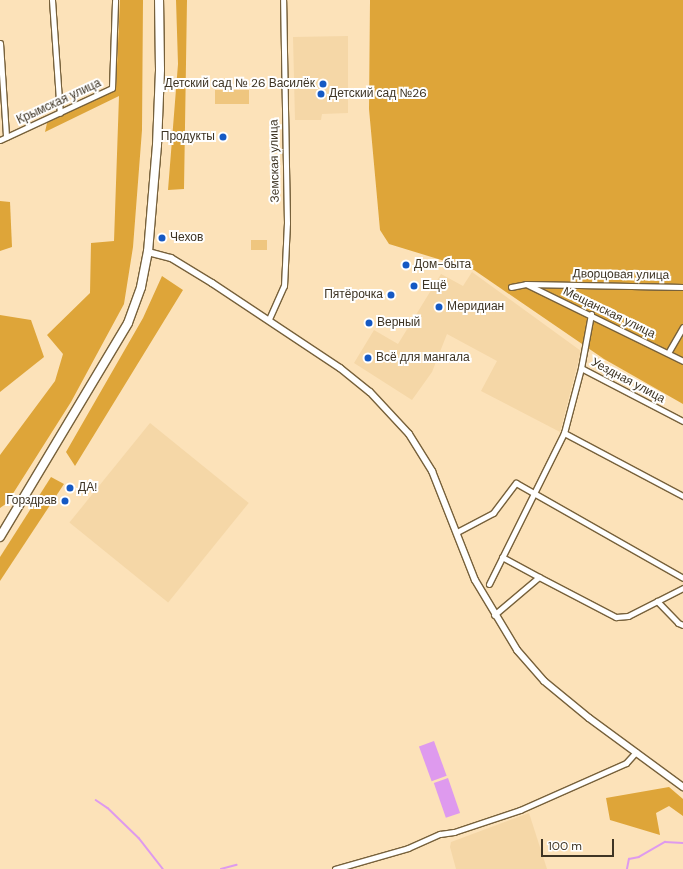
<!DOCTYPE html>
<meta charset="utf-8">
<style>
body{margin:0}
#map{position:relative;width:683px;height:869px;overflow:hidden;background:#fce2b9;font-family:"DM Sans",sans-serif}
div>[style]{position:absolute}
.built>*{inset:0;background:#f5d7a7;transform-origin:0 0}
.green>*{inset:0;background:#efc67f;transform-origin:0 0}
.forest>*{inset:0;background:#dea539}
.water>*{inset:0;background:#de9aee;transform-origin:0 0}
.stream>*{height:1.5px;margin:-0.75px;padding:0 0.75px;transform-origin:0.75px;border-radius:0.75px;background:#de9aee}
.roads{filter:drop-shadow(1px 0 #77613b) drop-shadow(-1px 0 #77613b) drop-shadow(0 1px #77613b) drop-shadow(0 -1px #77613b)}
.minor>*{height:5px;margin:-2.5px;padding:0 2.5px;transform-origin:2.5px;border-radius:2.5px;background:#fff}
.tertiary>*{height:6px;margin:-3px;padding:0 3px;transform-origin:3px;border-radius:3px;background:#fff}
.primary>*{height:8px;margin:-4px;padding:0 4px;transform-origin:4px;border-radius:4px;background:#fff}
.dots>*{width:11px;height:11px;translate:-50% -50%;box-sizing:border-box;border:2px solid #fff;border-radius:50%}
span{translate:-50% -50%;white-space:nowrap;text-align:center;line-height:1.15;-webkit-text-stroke:4px #fff;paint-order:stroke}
.poi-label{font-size:12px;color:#3e3424}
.right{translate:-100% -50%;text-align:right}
.left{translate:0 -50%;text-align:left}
.street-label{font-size:12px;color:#3e3424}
.scale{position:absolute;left:541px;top:839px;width:73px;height:18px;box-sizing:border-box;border:2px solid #3e3424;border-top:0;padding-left:5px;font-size:12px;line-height:14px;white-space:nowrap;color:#3e3424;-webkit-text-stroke:3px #fff;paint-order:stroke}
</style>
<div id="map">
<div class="built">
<i style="clip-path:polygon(348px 36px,348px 113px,322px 114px,321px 120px,295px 120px,293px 37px)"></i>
<i style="clip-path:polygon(472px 272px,581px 351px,560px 432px,481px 391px,497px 361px,447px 334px,432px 372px,412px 400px,354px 363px,374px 330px,398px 344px,441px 274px,463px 286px)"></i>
<i style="left:150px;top:423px;width:127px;height:128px;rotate:39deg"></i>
<i style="clip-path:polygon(529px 813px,547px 869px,456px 869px,450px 847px,451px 842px)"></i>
</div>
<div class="green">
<i style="left:215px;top:90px;width:34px;height:14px"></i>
<i style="left:251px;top:240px;width:16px;height:10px"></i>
</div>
<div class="forest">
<i style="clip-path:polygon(120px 0,143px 0,142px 130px,133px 247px,124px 304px,71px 402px,7px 503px,0 508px,0 455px,55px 381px,63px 354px,47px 335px,90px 293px,91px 243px,114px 241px,119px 96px,45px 132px,47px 123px,116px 87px)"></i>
<i style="clip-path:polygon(176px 0,187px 0,184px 189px,168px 190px,178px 64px)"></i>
<i style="clip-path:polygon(370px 0,683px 0,683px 404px,604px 359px,474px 270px,389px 244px,380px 230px,369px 109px)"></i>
<i style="clip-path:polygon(0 201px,10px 202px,12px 247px,0 251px)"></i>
<i style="clip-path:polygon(162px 276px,183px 290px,75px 466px,66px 452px,143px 318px)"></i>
<i style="clip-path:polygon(0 315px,31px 320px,44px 357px,0 392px)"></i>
<i style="clip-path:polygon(51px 477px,64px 484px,0 581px,0 557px)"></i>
<i style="clip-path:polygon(669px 787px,683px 799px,683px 816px,669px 806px,656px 813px,660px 835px,610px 820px,606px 798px)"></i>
</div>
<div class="water">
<i style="left:434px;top:741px;width:37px;height:16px;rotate:70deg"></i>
<i style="left:448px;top:778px;width:37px;height:15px;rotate:71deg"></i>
</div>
<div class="stream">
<i style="left:96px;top:800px;width:14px;rotate:34deg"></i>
<i style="left:108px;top:808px;width:43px;rotate:44.1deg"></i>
<i style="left:139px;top:838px;width:39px;rotate:52deg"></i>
<i style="left:221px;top:869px;width:16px;rotate:-15deg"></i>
<i style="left:627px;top:869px;width:10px;rotate:-79deg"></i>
<i style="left:629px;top:859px;width:10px;rotate:-11deg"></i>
<i style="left:639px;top:857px;width:30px;rotate:-30deg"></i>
<i style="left:665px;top:842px;width:18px;rotate:3deg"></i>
</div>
<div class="roads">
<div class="minor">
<i style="left:52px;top:0;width:113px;rotate:86deg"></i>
<i style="left:0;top:43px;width:94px;rotate:86.3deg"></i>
<i style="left:0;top:140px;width:123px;rotate:-24.9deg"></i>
<i style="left:112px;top:88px;width:88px;rotate:-88deg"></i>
<i style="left:526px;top:284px;width:175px;rotate:26.1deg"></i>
<i style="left:511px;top:287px;width:15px;rotate:-11deg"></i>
<i style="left:526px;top:284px;width:157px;rotate:1.1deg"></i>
<i style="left:269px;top:319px;width:36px;rotate:-66deg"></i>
<i style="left:284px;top:286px;width:63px;rotate:-87.3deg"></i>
<i style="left:287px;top:223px;width:223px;rotate:-91deg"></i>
<i style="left:668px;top:353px;width:30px;rotate:-60deg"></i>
<i style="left:581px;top:368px;width:55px;rotate:-79.5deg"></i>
<i style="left:564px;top:433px;width:135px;rotate:27.9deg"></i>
<i style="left:457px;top:532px;width:41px;rotate:-27.8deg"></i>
<i style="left:493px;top:513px;width:38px;rotate:-53deg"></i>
<i style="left:516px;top:483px;width:192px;rotate:29.6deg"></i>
<i style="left:502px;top:557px;width:42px;rotate:28.4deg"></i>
<i style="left:489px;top:584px;width:169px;rotate:-63.6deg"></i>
<i style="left:564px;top:433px;width:67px;rotate:-75.3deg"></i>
<i style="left:581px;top:368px;width:115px;rotate:27.5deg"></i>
<i style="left:657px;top:601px;width:30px;rotate:46deg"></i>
<i style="left:678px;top:623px;width:5px;rotate:22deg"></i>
<i style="left:494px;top:615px;width:59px;rotate:-40.2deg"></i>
<i style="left:539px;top:577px;width:87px;rotate:27.5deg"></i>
<i style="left:616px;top:617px;width:12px;rotate:-5deg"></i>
<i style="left:628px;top:616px;width:62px;rotate:-27deg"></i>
<i style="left:335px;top:869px;width:76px;rotate:-16deg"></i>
<i style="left:408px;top:848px;width:35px;rotate:-24deg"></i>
<i style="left:440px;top:834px;width:14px;rotate:-8deg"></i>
<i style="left:454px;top:832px;width:70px;rotate:-18.4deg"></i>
<i style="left:520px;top:810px;width:116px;rotate:-23.9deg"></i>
<i style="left:626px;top:763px;width:15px;rotate:-48deg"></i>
</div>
<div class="tertiary">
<i style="left:148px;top:252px;width:24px;rotate:15deg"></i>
<i style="left:171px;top:258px;width:48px;rotate:31.4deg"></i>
<i style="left:212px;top:283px;width:154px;rotate:33.6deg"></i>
<i style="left:340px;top:368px;width:38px;rotate:39deg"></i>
<i style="left:370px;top:392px;width:57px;rotate:47.1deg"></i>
<i style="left:409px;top:434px;width:44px;rotate:58.1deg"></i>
<i style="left:432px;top:471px;width:117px;rotate:68.5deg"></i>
<i style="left:475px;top:580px;width:82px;rotate:59deg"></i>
<i style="left:517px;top:650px;width:41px;rotate:48.9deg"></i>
<i style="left:544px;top:681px;width:58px;rotate:39.4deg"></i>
<i style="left:589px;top:718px;width:117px;rotate:36.3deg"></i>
</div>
<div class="primary">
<i style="left:0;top:537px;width:249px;rotate:-59.1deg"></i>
<i style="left:128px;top:323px;width:38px;rotate:-70deg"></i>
<i style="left:141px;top:287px;width:36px;rotate:-79deg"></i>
<i style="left:148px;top:252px;width:107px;rotate:-85.2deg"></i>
<i style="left:157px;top:145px;width:76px;rotate:-87.7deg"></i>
<i style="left:160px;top:69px;width:69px;rotate:-90.8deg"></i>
</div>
</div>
<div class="dots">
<i style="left:323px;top:84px;background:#1559c4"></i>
<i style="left:321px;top:94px;background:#1559c4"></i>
<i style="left:223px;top:137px;background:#1559c4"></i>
<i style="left:162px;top:238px;background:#1559c4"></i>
<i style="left:406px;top:265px;background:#1559c4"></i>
<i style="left:414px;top:286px;background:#1559c4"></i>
<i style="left:391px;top:295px;background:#1559c4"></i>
<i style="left:439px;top:307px;background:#1559c4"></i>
<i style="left:369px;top:323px;background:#1559c4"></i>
<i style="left:368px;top:358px;background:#1559c4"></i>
<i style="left:70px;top:488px;background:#1559c4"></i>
<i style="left:65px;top:501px;background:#1559c4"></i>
</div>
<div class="poi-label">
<span class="right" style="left:315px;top:84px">Детский сад № 26 Василёк</span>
<span class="left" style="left:329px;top:94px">Детский сад №26</span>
<span class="right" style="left:215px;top:137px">Продукты</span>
<span class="left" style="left:170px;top:238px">Чехов</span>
<span class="left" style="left:414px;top:265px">Дом-быта</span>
<span class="left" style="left:422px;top:286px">Ещё</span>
<span class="right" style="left:383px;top:295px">Пятёрочка</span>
<span class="left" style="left:447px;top:307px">Меридиан</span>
<span class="left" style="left:377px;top:323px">Верный</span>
<span class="left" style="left:376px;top:358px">Всё для мангала</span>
<span class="left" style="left:78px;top:488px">ДА!</span>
<span class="right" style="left:57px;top:501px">Горздрав</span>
</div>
<div class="street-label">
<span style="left:59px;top:102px;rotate:-25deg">Крымская улица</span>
<span style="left:275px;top:161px;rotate:-91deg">Земская улица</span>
<span style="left:621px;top:275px;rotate:1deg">Дворцовая улица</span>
<span style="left:609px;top:313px;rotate:26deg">Мещанская улица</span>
<span style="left:628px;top:381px;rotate:28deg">Уездная улица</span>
</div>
<div class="scale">100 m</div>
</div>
